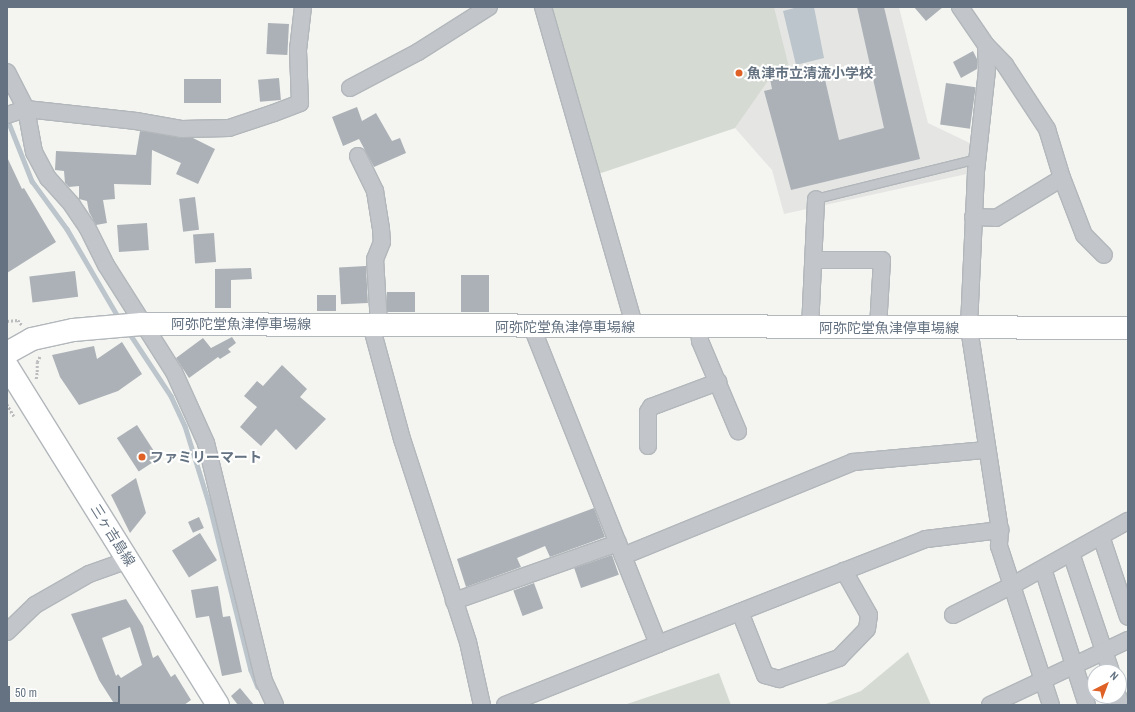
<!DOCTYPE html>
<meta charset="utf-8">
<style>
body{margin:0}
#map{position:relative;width:1135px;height:712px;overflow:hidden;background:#f4f5f1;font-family:"Archivo Narrow","Noto Sans JP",sans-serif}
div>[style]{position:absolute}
.built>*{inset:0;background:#e5e6e4}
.green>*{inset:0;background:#d5dbd2}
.water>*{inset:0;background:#bbc5cb}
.stream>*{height:4.5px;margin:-2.25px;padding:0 2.25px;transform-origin:2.25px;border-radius:2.25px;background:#bbc5cb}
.building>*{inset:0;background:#abb1b6;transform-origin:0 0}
.path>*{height:2.5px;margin-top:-1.25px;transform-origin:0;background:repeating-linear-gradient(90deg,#babcbe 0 2px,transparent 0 4px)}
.roads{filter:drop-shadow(1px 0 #b2b7bb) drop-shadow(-1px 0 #b2b7bb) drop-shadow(0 1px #b2b7bb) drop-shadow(0 -1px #b2b7bb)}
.service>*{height:8px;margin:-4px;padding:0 4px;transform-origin:4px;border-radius:4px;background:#c2c5c9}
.minor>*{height:16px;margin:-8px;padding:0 8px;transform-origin:8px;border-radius:8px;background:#c2c5c9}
.secondary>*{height:22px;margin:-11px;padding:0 11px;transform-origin:11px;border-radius:11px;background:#fff}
.dots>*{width:11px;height:11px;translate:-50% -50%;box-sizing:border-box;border:2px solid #fff;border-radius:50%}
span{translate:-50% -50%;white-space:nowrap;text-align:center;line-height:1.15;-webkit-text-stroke:4px #fff;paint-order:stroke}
.poi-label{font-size:14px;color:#647281;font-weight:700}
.left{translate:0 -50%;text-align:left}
.street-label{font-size:14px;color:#647281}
.frame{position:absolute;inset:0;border:8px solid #647281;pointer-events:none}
.north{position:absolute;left:1087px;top:664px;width:40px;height:40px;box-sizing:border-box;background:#fff;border:1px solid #c1c7cd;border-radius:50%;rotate:42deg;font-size:11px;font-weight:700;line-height:16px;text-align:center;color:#647281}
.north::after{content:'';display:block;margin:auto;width:14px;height:18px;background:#df6126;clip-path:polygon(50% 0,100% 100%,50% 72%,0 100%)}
.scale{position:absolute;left:8px;top:686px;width:112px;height:18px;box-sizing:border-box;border:2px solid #647281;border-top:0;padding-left:5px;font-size:12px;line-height:14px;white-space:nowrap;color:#647281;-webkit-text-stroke:3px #fff;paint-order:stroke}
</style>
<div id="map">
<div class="built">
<i style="clip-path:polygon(543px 7px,899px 7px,928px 123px,976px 146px,976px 172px,784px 214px,772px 170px,735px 128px,592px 176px)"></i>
</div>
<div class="green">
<i style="clip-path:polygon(543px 7px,774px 7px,790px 71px,770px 78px,735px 128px,592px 176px)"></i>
<i style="clip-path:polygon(908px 652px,931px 705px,823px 705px,861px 691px)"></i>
<i style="clip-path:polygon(719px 673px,731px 705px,624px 705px)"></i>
</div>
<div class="water">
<i style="clip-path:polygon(798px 7px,814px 7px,824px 58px,796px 65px,783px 11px)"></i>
</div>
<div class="stream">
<i style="left:7px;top:118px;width:68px;rotate:68.4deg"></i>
<i style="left:32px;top:181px;width:59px;rotate:53.9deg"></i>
<i style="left:67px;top:229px;width:105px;rotate:59.8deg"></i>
<i style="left:128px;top:331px;width:78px;rotate:56.5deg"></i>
<i style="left:171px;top:396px;width:33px;rotate:65deg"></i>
<i style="left:185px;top:426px;width:81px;rotate:72.7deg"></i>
<i style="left:209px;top:503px;width:172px;rotate:75.9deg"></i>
<i style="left:251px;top:670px;width:18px;rotate:68deg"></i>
</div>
<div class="building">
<i style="clip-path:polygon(857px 7px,884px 7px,920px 159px,791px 190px,764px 91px,772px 89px,770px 79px,784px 74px,786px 79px,823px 71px,839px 140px,884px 128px)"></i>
<i style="clip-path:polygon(914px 7px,943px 7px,926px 21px)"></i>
<i style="left:268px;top:23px;width:21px;height:31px;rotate:3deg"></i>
<i style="clip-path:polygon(973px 51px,977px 59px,977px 69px,961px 78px,953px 62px)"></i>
<i style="left:279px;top:78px;width:22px;height:21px;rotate:85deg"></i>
<i style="left:221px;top:79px;width:24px;height:37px;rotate:90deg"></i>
<i style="left:946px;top:83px;width:30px;height:42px;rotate:8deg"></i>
<i style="clip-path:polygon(357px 107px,362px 121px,376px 113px,392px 141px,400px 138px,406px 153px,374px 167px,359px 139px,343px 146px,332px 117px)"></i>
<i style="clip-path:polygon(140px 131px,193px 138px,215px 149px,198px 184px,176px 174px,181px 163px,152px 150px,151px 185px,114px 184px,115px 199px,103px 200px,107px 223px,96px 225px,89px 212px,87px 201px,79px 199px,79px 186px,69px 187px,65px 183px,64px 171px,55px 170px,56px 151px,136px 155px)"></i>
<i style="clip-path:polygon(7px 157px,22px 189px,24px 188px,56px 242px,7px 273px)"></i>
<i style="left:195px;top:197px;width:33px;height:16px;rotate:83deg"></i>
<i style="left:147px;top:223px;width:27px;height:30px;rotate:86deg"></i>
<i style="left:214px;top:233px;width:29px;height:21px;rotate:86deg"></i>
<i style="left:366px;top:266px;width:37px;height:27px;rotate:87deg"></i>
<i style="clip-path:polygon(251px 268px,252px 279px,231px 280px,231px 308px,215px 308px,215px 269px)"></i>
<i style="left:75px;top:271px;width:26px;height:46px;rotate:83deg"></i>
<i style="left:461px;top:275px;width:28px;height:37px"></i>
<i style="left:387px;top:292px;width:28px;height:20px"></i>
<i style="left:317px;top:295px;width:19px;height:16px"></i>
<i style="clip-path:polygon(232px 337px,236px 343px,228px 349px,231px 352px,220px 359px,218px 357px,189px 378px,176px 358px,203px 338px,211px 348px)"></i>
<i style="clip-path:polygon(122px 342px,142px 374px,118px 391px,79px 405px,60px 377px,52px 355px,94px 346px,97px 359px)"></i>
<i style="clip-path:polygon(282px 365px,307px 389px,300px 397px,326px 419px,296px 450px,276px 429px,261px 446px,240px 427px,257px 407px,244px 396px,257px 381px,263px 386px)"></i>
<i style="left:137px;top:425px;width:40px;height:24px;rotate:57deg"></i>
<i style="clip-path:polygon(136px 478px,146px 513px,130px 533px,111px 495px)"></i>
<i style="clip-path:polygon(594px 508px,605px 537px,550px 557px,545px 546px,517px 558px,521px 567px,466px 587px,457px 559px)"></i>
<i style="left:199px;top:517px;width:12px;height:12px;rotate:66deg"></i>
<i style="left:200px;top:533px;width:32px;height:33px;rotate:58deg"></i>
<i style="left:612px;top:555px;width:21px;height:40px;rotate:71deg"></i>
<i style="left:534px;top:583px;width:27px;height:22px;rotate:70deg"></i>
<i style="clip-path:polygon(218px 586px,223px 617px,230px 616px,242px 672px,222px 676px,209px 616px,196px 618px,191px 590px)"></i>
<i style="clip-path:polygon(evenodd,126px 599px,143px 626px,153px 658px,158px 655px,171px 677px,175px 674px,191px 700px,184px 705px,115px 705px,99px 680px,71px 614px,126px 599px,130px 627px,142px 665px,121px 678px,118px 674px,116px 676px,102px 638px,130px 627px)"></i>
<i style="clip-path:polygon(240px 688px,254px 705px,238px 705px,231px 696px)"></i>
</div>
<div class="path">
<i style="left:7px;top:321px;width:11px;rotate:-5deg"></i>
<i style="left:18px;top:320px;width:6px;rotate:51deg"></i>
<i style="left:37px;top:372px;width:10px;rotate:-90deg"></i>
<i style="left:37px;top:362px;width:7px;rotate:-63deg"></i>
<i style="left:36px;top:379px;width:7px;rotate:-82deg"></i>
<i style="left:7px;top:404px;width:14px;rotate:60deg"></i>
</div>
<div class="roads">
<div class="service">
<i style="left:816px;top:199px;width:167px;rotate:-13.9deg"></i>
</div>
<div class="minor">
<i style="left:543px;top:7px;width:333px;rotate:74deg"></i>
<i style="left:960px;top:7px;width:46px;rotate:55.6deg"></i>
<i style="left:986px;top:45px;width:25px;rotate:88deg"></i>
<i style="left:987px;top:70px;width:103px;rotate:96.2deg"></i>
<i style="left:976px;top:172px;width:156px;rotate:92.6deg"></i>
<i style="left:969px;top:328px;width:204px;rotate:81.3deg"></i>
<i style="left:1000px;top:530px;width:16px;rotate:94deg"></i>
<i style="left:999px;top:546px;width:167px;rotate:71.9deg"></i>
<i style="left:986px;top:45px;width:28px;rotate:46deg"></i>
<i style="left:1005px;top:65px;width:77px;rotate:56.7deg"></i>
<i style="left:1047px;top:129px;width:51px;rotate:73deg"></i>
<i style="left:7px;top:72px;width:42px;rotate:62.8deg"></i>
<i style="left:26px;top:109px;width:44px;rotate:79.5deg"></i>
<i style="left:34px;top:152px;width:30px;rotate:62deg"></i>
<i style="left:48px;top:178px;width:36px;rotate:48deg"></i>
<i style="left:72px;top:205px;width:27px;rotate:56deg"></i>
<i style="left:87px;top:227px;width:42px;rotate:63.4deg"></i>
<i style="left:106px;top:265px;width:127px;rotate:57.6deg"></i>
<i style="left:174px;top:372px;width:78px;rotate:65.7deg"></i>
<i style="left:206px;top:443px;width:245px;rotate:76.3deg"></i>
<i style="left:264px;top:681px;width:26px;rotate:65deg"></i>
<i style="left:350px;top:88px;width:77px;rotate:-27.9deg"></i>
<i style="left:418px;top:52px;width:84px;rotate:-32.4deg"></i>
<i style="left:7px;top:115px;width:20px;rotate:-18deg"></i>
<i style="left:26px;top:109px;width:111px;rotate:6.2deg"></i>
<i style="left:136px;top:121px;width:47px;rotate:9.9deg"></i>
<i style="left:182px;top:129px;width:47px;rotate:-1.2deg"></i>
<i style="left:229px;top:128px;width:47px;rotate:-18.4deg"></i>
<i style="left:274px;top:113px;width:28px;rotate:-21deg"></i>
<i style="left:300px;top:103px;width:53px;rotate:-92.2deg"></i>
<i style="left:298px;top:50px;width:43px;rotate:-83.4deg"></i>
<i style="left:358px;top:156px;width:39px;rotate:64deg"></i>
<i style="left:375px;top:191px;width:38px;rotate:81deg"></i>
<i style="left:381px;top:229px;width:13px;rotate:86deg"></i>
<i style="left:382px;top:242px;width:18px;rotate:112deg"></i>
<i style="left:375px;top:259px;width:66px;rotate:86.5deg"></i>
<i style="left:973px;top:217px;width:23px;rotate:2deg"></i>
<i style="left:996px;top:218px;width:77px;rotate:-31.2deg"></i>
<i style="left:1062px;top:178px;width:61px;rotate:68.9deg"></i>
<i style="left:1084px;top:235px;width:28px;rotate:45deg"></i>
<i style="left:821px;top:260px;width:61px"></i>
<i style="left:882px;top:260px;width:68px;rotate:93.4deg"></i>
<i style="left:371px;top:325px;width:118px;rotate:74.8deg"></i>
<i style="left:402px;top:439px;width:213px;rotate:72deg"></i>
<i style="left:468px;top:642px;width:65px;rotate:77.5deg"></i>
<i style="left:699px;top:327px;width:14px;rotate:86deg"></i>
<i style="left:700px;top:341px;width:98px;rotate:67.1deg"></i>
<i style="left:810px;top:328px;width:129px;rotate:-87.3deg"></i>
<i style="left:648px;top:446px;width:34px;rotate:-90deg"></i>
<i style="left:648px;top:412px;width:6px;rotate:-59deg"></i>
<i style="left:651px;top:407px;width:72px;rotate:-20.5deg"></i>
<i style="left:1101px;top:536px;width:85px;rotate:71.6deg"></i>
<i style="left:1071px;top:553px;width:126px;rotate:71.4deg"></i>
<i style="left:623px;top:556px;width:248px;rotate:-22.2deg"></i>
<i style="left:853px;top:462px;width:134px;rotate:-5.2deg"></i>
<i style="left:1043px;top:569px;width:143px;rotate:72.1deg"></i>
<i style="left:454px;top:601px;width:174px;rotate:-19.5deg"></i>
<i style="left:740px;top:612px;width:68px;rotate:68.4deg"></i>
<i style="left:765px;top:675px;width:15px;rotate:16deg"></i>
<i style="left:779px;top:679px;width:64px;rotate:-19.3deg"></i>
<i style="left:839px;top:658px;width:40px;rotate:-46deg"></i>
<i style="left:867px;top:629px;width:14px;rotate:-82deg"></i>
<i style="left:869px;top:615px;width:51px;rotate:-119.6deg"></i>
<i style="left:953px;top:615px;width:65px;rotate:-26.6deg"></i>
<i style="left:1011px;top:586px;width:134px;rotate:-29.1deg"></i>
<i style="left:7px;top:632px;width:39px;rotate:-44deg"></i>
<i style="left:35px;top:605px;width:62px;rotate:-29.9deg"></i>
<i style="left:89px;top:574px;width:41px;rotate:-19.7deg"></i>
<i style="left:658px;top:644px;width:288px;rotate:-21.4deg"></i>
<i style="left:926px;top:539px;width:75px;rotate:-6.9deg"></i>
<i style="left:1118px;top:696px;width:9px;rotate:72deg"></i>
<i style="left:505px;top:705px;width:165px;rotate:-21.7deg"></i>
<i style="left:658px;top:644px;width:341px;rotate:-111.7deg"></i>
<i style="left:990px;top:705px;width:153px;rotate:-25.2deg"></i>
</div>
<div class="secondary">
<i style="left:7px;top:353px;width:29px;rotate:-29deg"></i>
<i style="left:32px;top:339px;width:42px;rotate:-12.4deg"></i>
<i style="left:73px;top:330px;width:69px;rotate:-5deg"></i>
<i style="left:142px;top:324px;width:986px;rotate:0.23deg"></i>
<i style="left:7px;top:366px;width:399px;rotate:58.1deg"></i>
</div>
</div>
<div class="dots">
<i style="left:739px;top:73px;background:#df6126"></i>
<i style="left:142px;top:457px;background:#df6126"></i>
</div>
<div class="poi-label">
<span class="left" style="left:747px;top:73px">魚津市立清流小学校</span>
<span class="left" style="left:150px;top:457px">ファミリーマート</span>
</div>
<div class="street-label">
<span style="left:241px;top:324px">阿弥陀堂魚津停車場線</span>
<span style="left:565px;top:327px">阿弥陀堂魚津停車場線</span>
<span style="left:889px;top:328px">阿弥陀堂魚津停車場線</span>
<span style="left:113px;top:535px;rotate:58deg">三ヶ吉島線</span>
</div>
<div class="frame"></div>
<div class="north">N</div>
<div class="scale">50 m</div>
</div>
